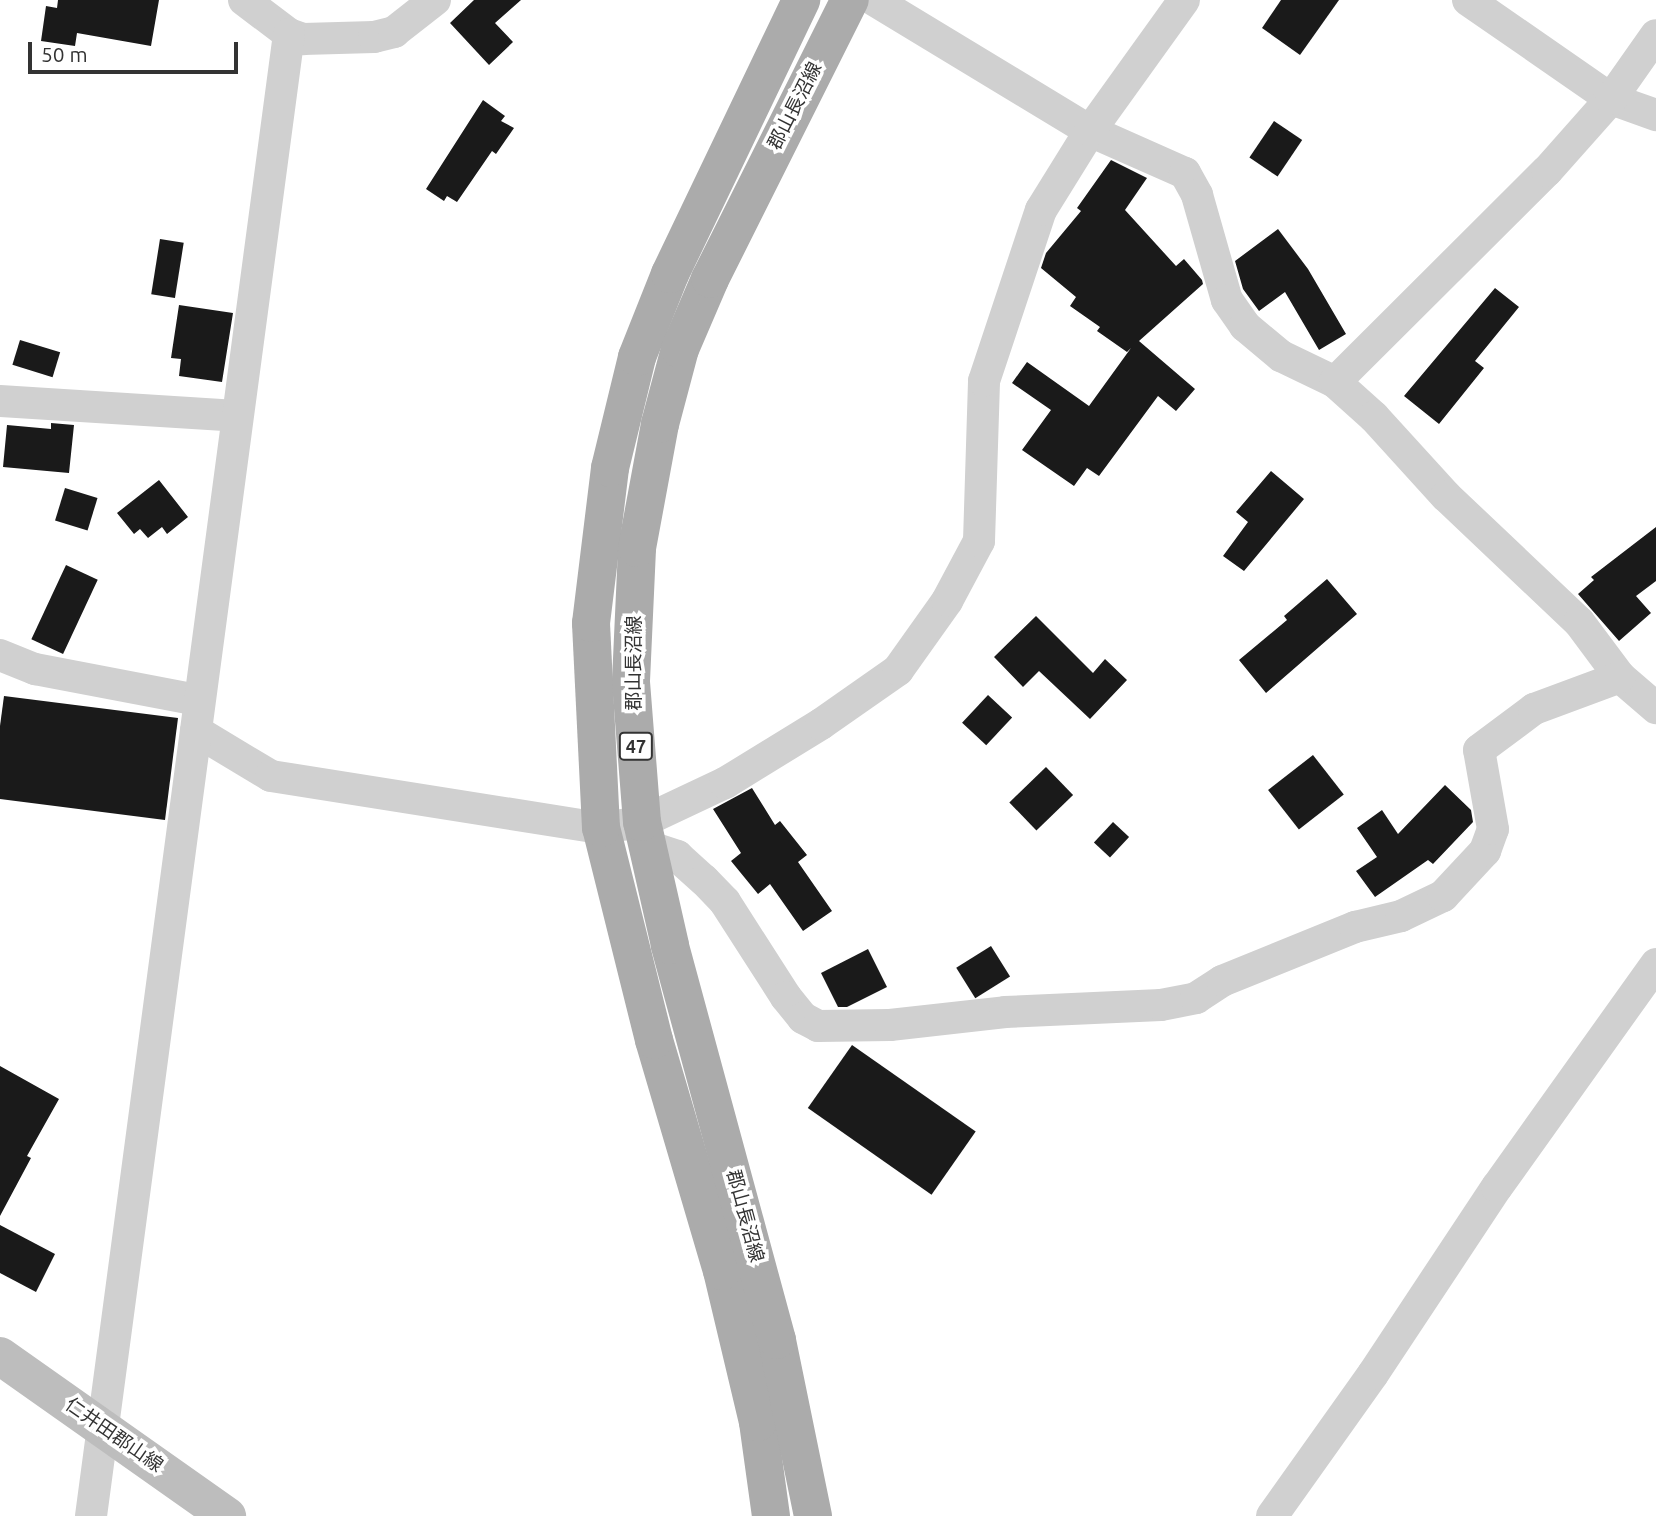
<!DOCTYPE html>
<meta charset="utf-8">
<style>
body{margin:0}
#map{position:relative;width:1656px;height:1516px;overflow:hidden;background:#fff;font-family:Ubuntu,"Noto Sans JP",sans-serif}
div>[style]{position:absolute}
.building>*{inset:0;background:#1a1a1a;transform-origin:0 0}
.minor>*{height:32px;margin:-16px;padding:0 16px;transform-origin:16px;border-radius:16px;background:#d0d0d0}
.secondary>*{height:38px;margin:-19px;padding:0 19px;transform-origin:19px;border-radius:19px;background:#bdbdbd}
.primary>*{height:38px;margin:-19px;padding:0 19px;transform-origin:19px;border-radius:19px;background:#ababab}
span{translate:-50% -50%;white-space:nowrap;text-align:center;line-height:1.15;-webkit-text-stroke:7px #fff;paint-order:stroke}
.shield-label span{padding:2px 5px;background:#fff;border:2px solid;border-radius:5px;-webkit-text-stroke-width:0}
.shield-label{font-size:18px;color:#333;font-weight:700}
.street-label{font-size:19px;color:#333}
.scale{position:absolute;left:28px;top:42px;width:210px;height:32px;box-sizing:border-box;border:4px solid #333;border-top:0;padding-left:9px;font-size:21px;line-height:24px;white-space:nowrap;color:#333;-webkit-text-stroke:5px #fff;paint-order:stroke}
</style>
<div id="map">
<div class="building">
<i style="clip-path:polygon(58px 0,159px 0,151px 46px,77px 33px,75px 46px,41px 41px,46px 6px,57px 8px)"></i>
<i style="clip-path:polygon(474px 0,521px 0,495px 23px,513px 42px,489px 65px,450px 23px)"></i>
<i style="clip-path:polygon(1281px 0,1339px 0,1300px 55px,1262px 28px)"></i>
<i style="clip-path:polygon(483px 100px,505px 116px,501px 121px,514px 128px,496px 154px,492px 151px,457px 202px,447px 196px,444px 201px,426px 189px)"></i>
<i style="left:1274px;top:121px;width:34px;height:44px;rotate:34deg"></i>
<i style="clip-path:polygon(1111px 160px,1147px 178px,1125px 210px,1176px 266px,1184px 259px,1202px 280px,1203px 284px,1139px 341px,1195px 389px,1176px 411px,1158px 396px,1099px 476px,1087px 468px,1074px 486px,1022px 450px,1051px 410px,1012px 383px,1027px 362px,1089px 406px,1131px 348px,1127px 352px,1097px 331px,1100px 327px,1070px 306px,1076px 297px,1041px 268px,1046px 253px,1081px 211px,1077px 208px)"></i>
<i style="clip-path:polygon(1278px 229px,1308px 269px,1346px 334px,1319px 350px,1285px 292px,1259px 311px,1243px 289px,1235px 261px)"></i>
<i style="left:160px;top:239px;width:24px;height:56px;rotate:9deg"></i>
<i style="clip-path:polygon(1495px 288px,1519px 307px,1475px 361px,1484px 368px,1439px 424px,1404px 396px)"></i>
<i style="clip-path:polygon(179px 305px,233px 313px,222px 382px,179px 376px,181px 359px,171px 358px)"></i>
<i style="left:20px;top:340px;width:42px;height:26px;rotate:17deg"></i>
<i style="clip-path:polygon(51px 423px,74px 425px,69px 473px,3px 467px,7px 425px,51px 429px)"></i>
<i style="clip-path:polygon(1271px 471px,1304px 499px,1244px 571px,1223px 556px,1248px 522px,1236px 512px)"></i>
<i style="clip-path:polygon(159px 480px,188px 517px,167px 534px,162px 527px,148px 538px,140px 529px,134px 534px,117px 513px)"></i>
<i style="left:65px;top:488px;width:34px;height:34px;rotate:17deg"></i>
<i style="clip-path:polygon(1656px 527px,1656px 581px,1636px 596px,1651px 613px,1619px 641px,1578px 594px,1594px 580px,1591px 577px)"></i>
<i style="left:66px;top:565px;width:35px;height:82px;rotate:25deg"></i>
<i style="clip-path:polygon(1327px 579px,1357px 614px,1266px 693px,1239px 660px,1287px 620px,1284px 616px)"></i>
<i style="clip-path:polygon(1036px 616px,1093px 673px,1105px 659px,1127px 680px,1090px 719px,1039px 671px,1023px 687px,994px 657px)"></i>
<i style="left:988px;top:695px;width:33px;height:38px;rotate:43deg"></i>
<i style="clip-path:polygon(4px 696px,178px 718px,165px 820px,0 799px,0 726px)"></i>
<i style="left:1313px;top:755px;width:50px;height:57px;rotate:52deg"></i>
<i style="left:1046px;top:767px;width:39px;height:51px;rotate:46deg"></i>
<i style="clip-path:polygon(1445px 785px,1471px 810px,1473px 822px,1433px 864px,1428px 860px,1375px 897px,1356px 871px,1377px 857px,1357px 828px,1382px 810px,1398px 834px)"></i>
<i style="clip-path:polygon(752px 788px,775px 825px,780px 821px,807px 855px,798px 862px,832px 911px,803px 931px,770px 884px,758px 894px,731px 861px,741px 853px,713px 809px)"></i>
<i style="left:1113px;top:822px;width:22px;height:28px;rotate:43deg"></i>
<i style="left:991px;top:946px;width:36px;height:41px;rotate:58deg"></i>
<i style="clip-path:polygon(868px 949px,887px 987px,847px 1007px,838px 1007px,821px 973px)"></i>
<i style="left:852px;top:1045px;width:151px;height:77px;rotate:35deg"></i>
<i style="clip-path:polygon(0 1066px,59px 1099px,27px 1156px,31px 1158px,0 1216px)"></i>
<i style="clip-path:polygon(0 1225px,55px 1254px,36px 1292px,0 1273px)"></i>
</div>
<div class="minor">
<i style="left:244px;top:0;width:56px;rotate:37.1deg"></i>
<i style="left:289px;top:34px;width:15px;rotate:20deg"></i>
<i style="left:303px;top:39px;width:71px;rotate:-1.6deg"></i>
<i style="left:374px;top:37px;width:21px;rotate:-14deg"></i>
<i style="left:394px;top:32px;width:52px;rotate:-38deg"></i>
<i style="left:874px;top:0;width:253px;rotate:31.2deg"></i>
<i style="left:1090px;top:131px;width:104px;rotate:23.9deg"></i>
<i style="left:1185px;top:173px;width:25px;rotate:61deg"></i>
<i style="left:1197px;top:195px;width:109px;rotate:74.1deg"></i>
<i style="left:1227px;top:300px;width:32px;rotate:55deg"></i>
<i style="left:1245px;top:326px;width:47px;rotate:39.8deg"></i>
<i style="left:1281px;top:356px;width:60px;rotate:25.7deg"></i>
<i style="left:1335px;top:382px;width:52px;rotate:41.9deg"></i>
<i style="left:1374px;top:417px;width:107px;rotate:47.7deg"></i>
<i style="left:1446px;top:496px;width:183px;rotate:43.5deg"></i>
<i style="left:1579px;top:622px;width:69px;rotate:53.3deg"></i>
<i style="left:1620px;top:677px;width:48px;rotate:40.7deg"></i>
<i style="left:1468px;top:0;width:174px;rotate:34.7deg"></i>
<i style="left:1611px;top:99px;width:48px;rotate:19.6deg"></i>
<i style="left:1335px;top:382px;width:299px;rotate:-44.9deg"></i>
<i style="left:1547px;top:171px;width:96px;rotate:-48.4deg"></i>
<i style="left:1611px;top:99px;width:78px;rotate:-54.9deg"></i>
<i style="left:0;top:401px;width:237px;rotate:3.6deg"></i>
<i style="left:0;top:655px;width:38px;rotate:22deg"></i>
<i style="left:35px;top:669px;width:166px;rotate:10.8deg"></i>
<i style="left:196px;top:731px;width:87px;rotate:31deg"></i>
<i style="left:271px;top:776px;width:334px;rotate:9deg"></i>
<i style="left:601px;top:828px;width:41px;rotate:-8.3deg"></i>
<i style="left:642px;top:822px;width:92px;rotate:-25.2deg"></i>
<i style="left:725px;top:783px;width:113px;rotate:-31.6deg"></i>
<i style="left:821px;top:724px;width:94px;rotate:-35deg"></i>
<i style="left:898px;top:670px;width:85px;rotate:-54.6deg"></i>
<i style="left:947px;top:601px;width:68px;rotate:-61.9deg"></i>
<i style="left:979px;top:541px;width:160px;rotate:-88.2deg"></i>
<i style="left:984px;top:381px;width:180px;rotate:-71.6deg"></i>
<i style="left:1041px;top:210px;width:93px;rotate:-58.2deg"></i>
<i style="left:1090px;top:131px;width:161px;rotate:-54.3deg"></i>
<i style="left:647px;top:846px;width:32px;rotate:18deg"></i>
<i style="left:677px;top:856px;width:36px;rotate:42deg"></i>
<i style="left:704px;top:880px;width:30px;rotate:46deg"></i>
<i style="left:725px;top:902px;width:113px;rotate:57.3deg"></i>
<i style="left:786px;top:997px;width:27px;rotate:51deg"></i>
<i style="left:803px;top:1018px;width:17px;rotate:28deg"></i>
<i style="left:818px;top:1026px;width:72px;rotate:-0.8deg"></i>
<i style="left:890px;top:1025px;width:116px;rotate:-6.4deg"></i>
<i style="left:1005px;top:1012px;width:156px;rotate:-2.6deg"></i>
<i style="left:1161px;top:1005px;width:36px;rotate:-11deg"></i>
<i style="left:1196px;top:998px;width:31px;rotate:-33deg"></i>
<i style="left:1222px;top:981px;width:144px;rotate:-22.1deg"></i>
<i style="left:1355px;top:927px;width:47px;rotate:-13.4deg"></i>
<i style="left:1401px;top:916px;width:47px;rotate:-25.5deg"></i>
<i style="left:1443px;top:896px;width:62px;rotate:-47deg"></i>
<i style="left:1485px;top:851px;width:23px;rotate:-70deg"></i>
<i style="left:1493px;top:829px;width:80px;rotate:-100deg"></i>
<i style="left:1479px;top:750px;width:69px;rotate:-36.7deg"></i>
<i style="left:1534px;top:709px;width:92px;rotate:-20.4deg"></i>
<i style="left:91px;top:1516px;width:1495px;rotate:-82.39deg"></i>
<i style="left:1272px;top:1516px;width:174px;rotate:-54.6deg"></i>
<i style="left:1373px;top:1374px;width:224px;rotate:-56.5deg"></i>
<i style="left:1497px;top:1187px;width:274px;rotate:-54.5deg"></i>
</div>
<div class="secondary">
<i style="left:0;top:1356px;width:278px;rotate:35.2deg"></i>
</div>
<div class="primary">
<i style="left:771px;top:1516px;width:95px;rotate:-97.9deg"></i>
<i style="left:758px;top:1422px;width:155px;rotate:-103.4deg"></i>
<i style="left:722px;top:1271px;width:241px;rotate:-106.4deg"></i>
<i style="left:654px;top:1040px;width:219px;rotate:-104deg"></i>
<i style="left:601px;top:828px;width:205px;rotate:-92.8deg"></i>
<i style="left:591px;top:623px;width:156px;rotate:-83deg"></i>
<i style="left:610px;top:468px;width:114px;rotate:-76.3deg"></i>
<i style="left:637px;top:357px;width:89px;rotate:-68.3deg"></i>
<i style="left:670px;top:274px;width:304px;rotate:-64.4deg"></i>
<i style="left:813px;top:1516px;width:180px;rotate:-101.6deg"></i>
<i style="left:777px;top:1340px;width:409px;rotate:-105.2deg"></i>
<i style="left:670px;top:945px;width:126px;rotate:-102.8deg"></i>
<i style="left:642px;top:822px;width:141px;rotate:-94.5deg"></i>
<i style="left:631px;top:681px;width:133px;rotate:-87.4deg"></i>
<i style="left:637px;top:548px;width:126px;rotate:-79.5deg"></i>
<i style="left:660px;top:424px;width:78px;rotate:-75.1deg"></i>
<i style="left:680px;top:349px;width:76px;rotate:-66.8deg"></i>
<i style="left:710px;top:279px;width:312px;rotate:-63.4deg"></i>
</div>
<div class="shield-label">
<span style="left:636px;top:746px">47</span>
</div>
<div class="street-label">
<span style="left:795px;top:106px;rotate:-63deg">郡山長沼線</span>
<span style="left:634px;top:663px;rotate:-90deg">郡山長沼線</span>
<span style="left:745px;top:1216px;rotate:75deg">郡山長沼線</span>
<span style="left:114px;top:1435px;rotate:35deg">仁井田郡山線</span>
</div>
<div class="scale">50 m</div>
</div>
